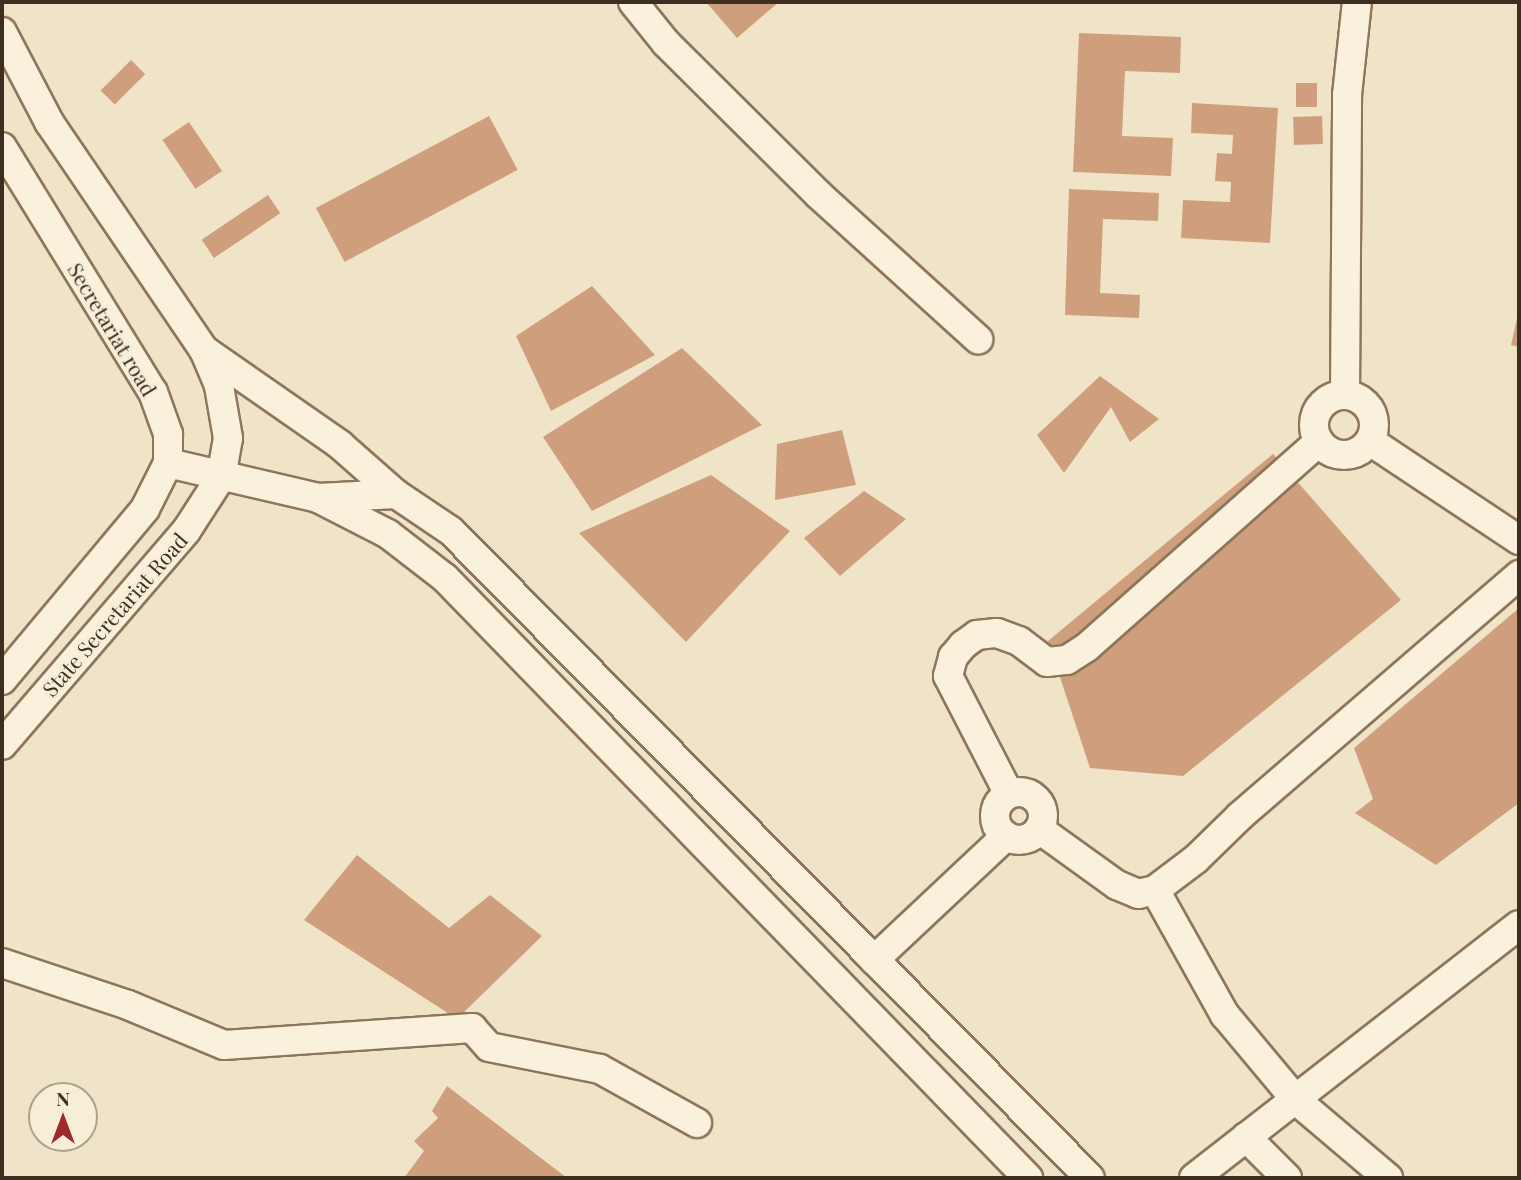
<!DOCTYPE html>
<style>
body{margin:0}
#map{position:relative;width:1521px;height:1180px;overflow:hidden;background:#f0e4c8;font-family:"Playfair Display",serif}
div>[style]{position:absolute}
.building>*{inset:0;background:#cf9f7d;transform-origin:0 0}
.roads{filter:drop-shadow(2px 0 #8d765c) drop-shadow(-2px 0 #8d765c) drop-shadow(0 2px #8d765c) drop-shadow(0 -2px #8d765c)}
.minor>*{height:28px;margin:-14px;padding:0 14px;transform-origin:14px;border-radius:14px;background:#faf1dc}
.minor>.ring{margin:-14px;padding:0;box-sizing:content-box;background:none;border:28px solid #faf1dc;border-radius:50%}
span{translate:-50% -50%;white-space:nowrap;text-align:center;line-height:1.15;-webkit-text-stroke:6px #f7eed8;paint-order:stroke}
.street-label{font-size:21px;color:#3d2e20}
.frame{position:absolute;inset:0;border:4px solid #3d2e20;pointer-events:none}
.north{position:absolute;left:28px;top:1082px;width:70px;height:70px;box-sizing:border-box;background:#f7eed8;border:2px solid #ada18e;border-radius:50%;rotate:0deg;font-size:19px;font-weight:700;line-height:28px;text-align:center;color:#3d2e20}
.north::after{content:'';display:block;margin:auto;width:24px;height:32px;background:#9e2a2b;clip-path:polygon(50% 0,100% 100%,50% 72%,0 100%)}
</style>
<div id="map">
<div class="building">
<i style="clip-path:polygon(706px 2px,779px 2px,737px 38px)"></i>
<i style="clip-path:polygon(1079px 33px,1181px 37px,1180px 73px,1125px 71px,1122px 136px,1173px 138px,1171px 176px,1073px 172px)"></i>
<i style="left:131px;top:60px;width:20px;height:43px;rotate:45deg"></i>
<i style="left:1296px;top:83px;width:21px;height:24px"></i>
<i style="clip-path:polygon(1192px 103px,1278px 108px,1270px 243px,1181px 238px,1183px 200px,1230px 202px,1231px 182px,1215px 181px,1217px 153px,1232px 154px,1233px 135px,1191px 133px)"></i>
<i style="left:489px;top:116px;width:61px;height:196px;rotate:62deg"></i>
<i style="left:1322px;top:116px;width:28px;height:29px;rotate:88deg"></i>
<i style="left:189px;top:122px;width:59px;height:32px;rotate:56deg"></i>
<i style="clip-path:polygon(1069px 189px,1159px 193px,1158px 221px,1103px 219px,1100px 293px,1140px 295px,1139px 318px,1065px 315px)"></i>
<i style="left:268px;top:195px;width:22px;height:80px;rotate:56deg"></i>
<i style="clip-path:polygon(592px 286px,655px 355px,551px 411px,516px 336px)"></i>
<i style="clip-path:polygon(1518px 314px,1519px 315px,1519px 347px,1511px 345px)"></i>
<i style="clip-path:polygon(682px 348px,762px 425px,592px 511px,543px 437px)"></i>
<i style="clip-path:polygon(1100px 376px,1159px 419px,1130px 442px,1111px 407px,1064px 473px,1037px 435px)"></i>
<i style="clip-path:polygon(842px 430px,856px 485px,775px 500px,777px 444px)"></i>
<i style="clip-path:polygon(1273px 454px,1401px 600px,1183px 776px,1090px 768px,1048px 641px)"></i>
<i style="clip-path:polygon(711px 475px,790px 531px,686px 642px,579px 533px)"></i>
<i style="clip-path:polygon(864px 491px,906px 519px,840px 576px,804px 538px)"></i>
<i style="clip-path:polygon(1519px 608px,1519px 803px,1436px 865px,1355px 813px,1373px 799px,1354px 748px)"></i>
<i style="clip-path:polygon(357px 855px,449px 928px,490px 895px,542px 936px,457px 1019px,304px 920px)"></i>
<i style="clip-path:polygon(447px 1086px,567px 1178px,404px 1178px,424px 1151px,414px 1141px,438px 1118px,432px 1111px)"></i>
</div>
<div class="roads">
<div class="minor">
<i style="left:633px;top:2px;width:53px;rotate:51.2deg"></i>
<i style="left:666px;top:43px;width:216px;rotate:44.8deg"></i>
<i style="left:819px;top:195px;width:215px;rotate:42.2deg"></i>
<i style="left:2px;top:32px;width:102px;rotate:62.4deg"></i>
<i style="left:49px;top:122px;width:276px;rotate:55.8deg"></i>
<i style="left:204px;top:350px;width:39px;rotate:67deg"></i>
<i style="left:219px;top:386px;width:53px;rotate:80.2deg"></i>
<i style="left:228px;top:438px;width:40px;rotate:100deg"></i>
<i style="left:221px;top:477px;width:64px;rotate:122.9deg"></i>
<i style="left:186px;top:531px;width:282px;rotate:130.7deg"></i>
<i style="left:2px;top:147px;width:288px;rotate:58.4deg"></i>
<i style="left:153px;top:392px;width:45px;rotate:70.3deg"></i>
<i style="left:168px;top:434px;width:29px;rotate:90deg"></i>
<i style="left:168px;top:463px;width:51px;rotate:116.6deg"></i>
<i style="left:145px;top:509px;width:223px;rotate:129.9deg"></i>
<i style="left:204px;top:350px;width:165px;rotate:34.8deg"></i>
<i style="left:339px;top:444px;width:76px;rotate:41.3deg"></i>
<i style="left:396px;top:494px;width:66px;rotate:33.9deg"></i>
<i style="left:451px;top:531px;width:909px;rotate:45.36deg"></i>
<i style="left:1345px;top:395px;width:300px;rotate:-89.6deg"></i>
<i style="left:1347px;top:95px;width:94px;rotate:-83.9deg"></i>
<i class="ring" style="left:1314px;top:395px;width:32px;height:32px"></i>
<i style="left:1370px;top:441px;width:179px;rotate:33.6deg"></i>
<i style="left:168px;top:463px;width:154px;rotate:13.1deg"></i>
<i style="left:318px;top:498px;width:79px;rotate:27.2deg"></i>
<i style="left:388px;top:534px;width:72px;rotate:37.7deg"></i>
<i style="left:445px;top:578px;width:837px;rotate:45.82deg"></i>
<i style="left:318px;top:498px;width:78px;rotate:-2.9deg"></i>
<i class="ring" style="left:995px;top:792px;width:20px;height:20px"></i>
<i style="left:1009px;top:794px;width:133px;rotate:-117.3deg"></i>
<i style="left:948px;top:676px;width:20px;rotate:-75deg"></i>
<i style="left:953px;top:657px;width:16px;rotate:-50deg"></i>
<i style="left:963px;top:645px;width:17px;rotate:-36deg"></i>
<i style="left:977px;top:635px;width:20px;rotate:-6deg"></i>
<i style="left:997px;top:633px;width:23px;rotate:20deg"></i>
<i style="left:1019px;top:641px;width:35px;rotate:37deg"></i>
<i style="left:1047px;top:662px;width:20px;rotate:-6deg"></i>
<i style="left:1067px;top:660px;width:24px;rotate:-33deg"></i>
<i style="left:1087px;top:647px;width:310px;rotate:-41.5deg"></i>
<i style="left:1039px;top:829px;width:96px;rotate:35.7deg"></i>
<i style="left:1117px;top:885px;width:23px;rotate:23deg"></i>
<i style="left:1138px;top:894px;width:17px;rotate:-13deg"></i>
<i style="left:1155px;top:890px;width:51px;rotate:-37.1deg"></i>
<i style="left:1196px;top:859px;width:62px;rotate:-44.3deg"></i>
<i style="left:1240px;top:816px;width:369px;rotate:-40.8deg"></i>
<i style="left:1155px;top:890px;width:143px;rotate:60.8deg"></i>
<i style="left:1225px;top:1015px;width:111px;rotate:50.1deg"></i>
<i style="left:1296px;top:1100px;width:121px;rotate:40.3deg"></i>
<i style="left:874px;top:960px;width:181px;rotate:-43.2deg"></i>
<i style="left:2px;top:963px;width:133px;rotate:18.4deg"></i>
<i style="left:128px;top:1005px;width:104px;rotate:22.6deg"></i>
<i style="left:224px;top:1045px;width:249px;rotate:-3.9deg"></i>
<i style="left:472px;top:1028px;width:25px;rotate:48deg"></i>
<i style="left:489px;top:1047px;width:113px;rotate:11.2deg"></i>
<i style="left:600px;top:1069px;width:111px;rotate:29.1deg"></i>
<i style="left:1246px;top:1137px;width:58px;rotate:45deg"></i>
<i style="left:1194px;top:1178px;width:412px;rotate:-37.9deg"></i>
</div>
</div>
<div class="street-label">
<span style="left:113px;top:329px;rotate:59deg">Secretariat road</span>
<span style="left:114px;top:614px;rotate:-49deg">State Secretariat Road</span>
</div>
<div class="frame"></div>
<div class="north">N</div>
</div>
